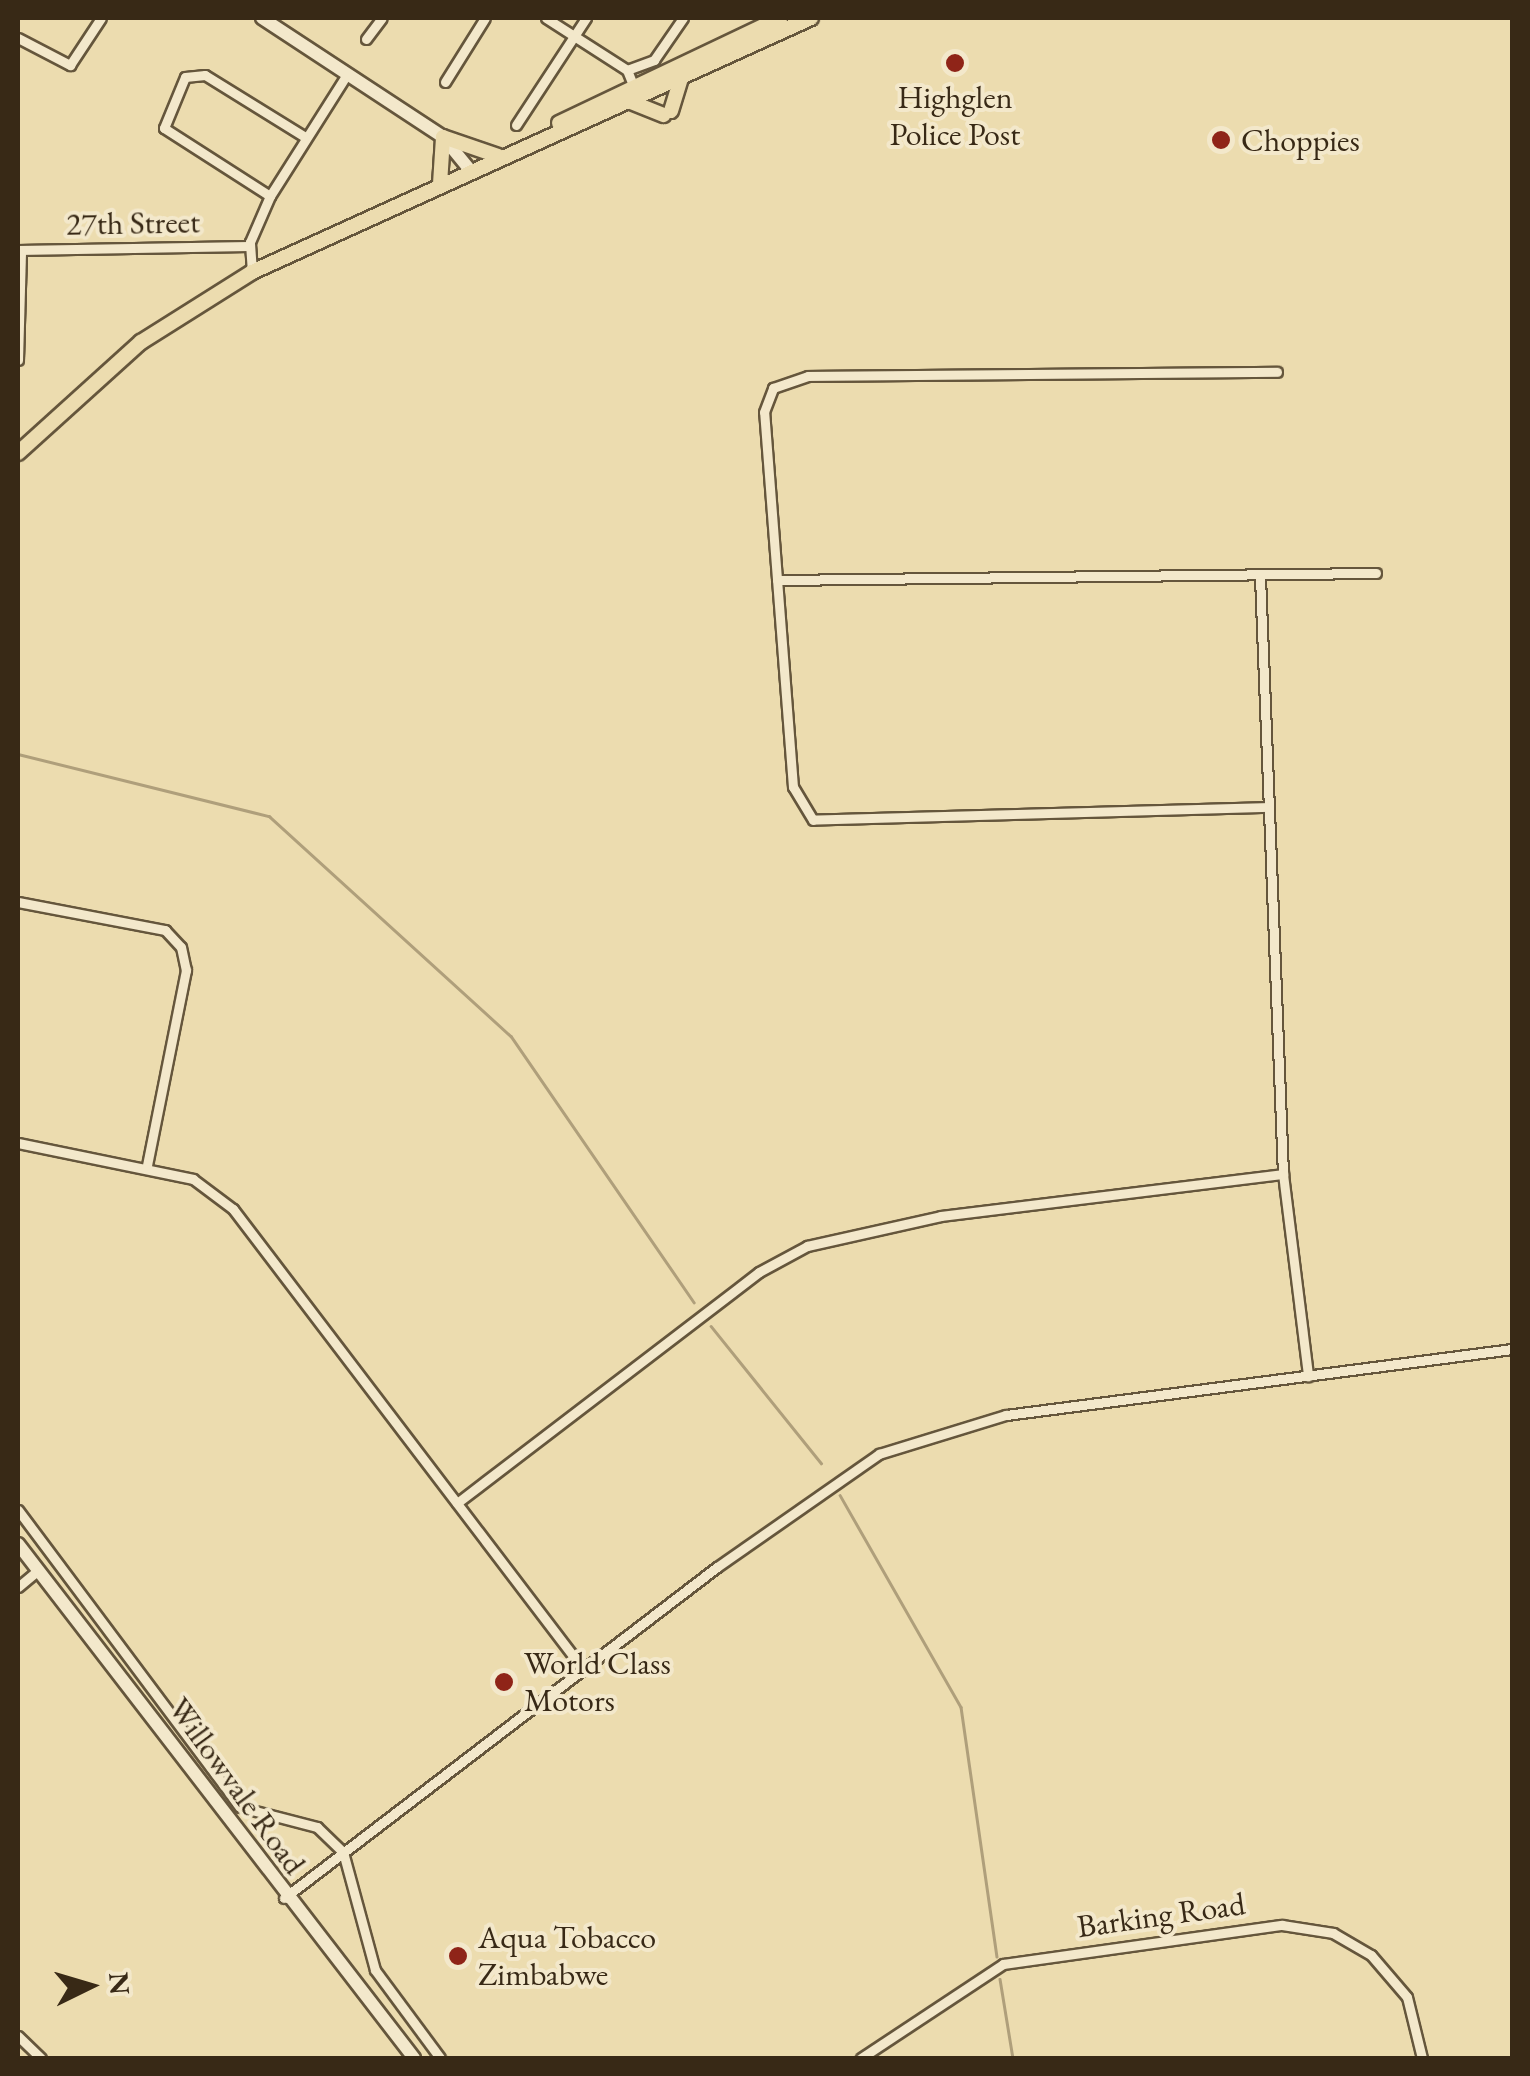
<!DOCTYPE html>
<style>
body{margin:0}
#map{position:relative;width:1530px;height:2076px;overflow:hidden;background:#ecdcaf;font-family:"EB Garamond",serif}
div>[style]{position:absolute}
.stream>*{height:2.5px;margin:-1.25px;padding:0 1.25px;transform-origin:1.25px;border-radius:1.25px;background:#af9f7b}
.roads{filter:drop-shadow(2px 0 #65563c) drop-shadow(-2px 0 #65563c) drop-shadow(0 2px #65563c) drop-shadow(0 -2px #65563c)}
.street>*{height:9px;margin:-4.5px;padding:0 4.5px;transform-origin:4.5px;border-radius:4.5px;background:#f3e8cb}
.secondary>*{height:12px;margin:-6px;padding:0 6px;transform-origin:6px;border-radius:6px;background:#f3e8cb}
.primary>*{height:14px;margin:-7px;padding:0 7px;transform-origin:7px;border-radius:7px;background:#ecdcaf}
.dots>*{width:28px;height:28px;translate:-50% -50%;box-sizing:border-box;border:5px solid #f3e8cb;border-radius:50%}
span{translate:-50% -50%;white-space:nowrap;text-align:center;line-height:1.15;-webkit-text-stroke:8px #f3e8cb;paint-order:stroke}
.poi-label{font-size:32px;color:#382916}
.left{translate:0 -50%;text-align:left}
.street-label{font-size:32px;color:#382916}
.frame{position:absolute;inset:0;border:20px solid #382916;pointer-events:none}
.north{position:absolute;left:40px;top:1936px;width:100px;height:100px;-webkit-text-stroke:8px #f3e8cb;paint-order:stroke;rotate:85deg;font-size:28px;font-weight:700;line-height:40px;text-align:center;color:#382916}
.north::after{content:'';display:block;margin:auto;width:35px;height:45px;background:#382916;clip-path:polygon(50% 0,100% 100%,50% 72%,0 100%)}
</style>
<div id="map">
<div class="stream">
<i style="left:18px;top:754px;width:259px;rotate:13.9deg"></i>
<i style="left:269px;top:816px;width:327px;rotate:42.3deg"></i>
<i style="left:511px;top:1036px;width:323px;rotate:55.5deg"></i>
<i style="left:711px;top:1326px;width:176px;rotate:51.2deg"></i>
<i style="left:840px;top:1495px;width:244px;rotate:60.3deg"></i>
<i style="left:961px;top:1707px;width:252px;rotate:81.8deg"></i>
<i style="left:1000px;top:1979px;width:80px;rotate:80.7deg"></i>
</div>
<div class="roads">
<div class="street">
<i style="left:546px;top:18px;width:96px;rotate:32.7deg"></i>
<i style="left:627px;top:70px;width:18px;rotate:68deg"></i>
<i style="left:18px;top:38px;width:59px;rotate:27.4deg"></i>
<i style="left:70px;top:65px;width:56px;rotate:-56.6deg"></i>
<i style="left:366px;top:39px;width:26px;rotate:-53deg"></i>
<i style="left:627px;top:70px;width:29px;rotate:-20deg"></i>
<i style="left:654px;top:60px;width:51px;rotate:-55.4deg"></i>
<i style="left:445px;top:82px;width:75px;rotate:-58deg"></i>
<i style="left:516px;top:125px;width:128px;rotate:-56.8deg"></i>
<i style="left:270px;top:196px;width:126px;rotate:-147.3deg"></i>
<i style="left:164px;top:128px;width:55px;rotate:-67.6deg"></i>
<i style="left:185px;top:77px;width:20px;rotate:-6deg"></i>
<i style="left:205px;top:75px;width:118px;rotate:31.8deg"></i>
<i style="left:18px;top:250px;width:231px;rotate:-1deg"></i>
<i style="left:252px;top:272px;width:30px;rotate:-94deg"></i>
<i style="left:250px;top:242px;width:50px;rotate:-66.5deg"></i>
<i style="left:270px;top:196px;width:144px;rotate:-57.7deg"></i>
<i style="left:18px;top:360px;width:110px;rotate:-88.4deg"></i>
<i style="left:1260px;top:576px;width:598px;rotate:87.8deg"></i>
<i style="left:1283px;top:1174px;width:204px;rotate:82.9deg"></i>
<i style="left:777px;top:580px;width:599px;rotate:-0.67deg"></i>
<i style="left:1266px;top:807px;width:453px;rotate:178.4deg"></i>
<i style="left:813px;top:820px;width:39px;rotate:-121deg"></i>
<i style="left:793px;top:787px;width:376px;rotate:-94.4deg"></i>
<i style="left:764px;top:412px;width:26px;rotate:-69deg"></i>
<i style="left:773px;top:388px;width:37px;rotate:-19deg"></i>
<i style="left:808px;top:376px;width:469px;rotate:-0.5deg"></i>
<i style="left:18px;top:902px;width:150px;rotate:10.8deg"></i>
<i style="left:165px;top:930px;width:23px;rotate:47deg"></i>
<i style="left:181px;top:947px;width:24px;rotate:78deg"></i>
<i style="left:186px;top:970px;width:200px;rotate:101.3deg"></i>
<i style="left:18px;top:1143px;width:179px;rotate:11.6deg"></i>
<i style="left:193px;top:1179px;width:50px;rotate:36.9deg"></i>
<i style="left:233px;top:1209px;width:578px;rotate:52.73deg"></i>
<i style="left:457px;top:1503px;width:380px;rotate:-37.4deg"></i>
<i style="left:759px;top:1272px;width:55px;rotate:-28.4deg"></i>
<i style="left:807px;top:1246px;width:137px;rotate:-12.6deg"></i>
<i style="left:941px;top:1216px;width:345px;rotate:-7deg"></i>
<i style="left:18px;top:1510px;width:371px;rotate:53.2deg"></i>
<i style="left:240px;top:1807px;width:80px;rotate:14.6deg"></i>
<i style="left:317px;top:1827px;width:36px;rotate:44deg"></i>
<i style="left:343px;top:1852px;width:122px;rotate:74.8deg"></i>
<i style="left:375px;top:1970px;width:109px;rotate:53.5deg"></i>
<i style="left:18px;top:1587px;width:25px;rotate:-40deg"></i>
<i style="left:284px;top:1898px;width:545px;rotate:-37.4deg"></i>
<i style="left:717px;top:1567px;width:198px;rotate:-34.9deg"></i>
<i style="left:879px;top:1454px;width:133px;rotate:-17.1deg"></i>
<i style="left:1006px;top:1415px;width:510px;rotate:-7.43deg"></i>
<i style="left:18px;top:2036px;width:32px;rotate:44deg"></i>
<i style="left:861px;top:2058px;width:170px;rotate:-33.5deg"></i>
<i style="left:1003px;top:1964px;width:282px;rotate:-8deg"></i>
<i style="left:1282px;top:1925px;width:52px;rotate:8.9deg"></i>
<i style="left:1333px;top:1933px;width:44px;rotate:30.1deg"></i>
<i style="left:1371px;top:1955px;width:55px;rotate:49.4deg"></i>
<i style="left:1407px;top:1997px;width:63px;rotate:76.2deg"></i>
</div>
<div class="secondary">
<i style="left:262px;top:18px;width:217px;rotate:33.3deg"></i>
<i style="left:443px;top:137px;width:43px;rotate:50.7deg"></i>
<i style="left:18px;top:1544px;width:649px;rotate:52.39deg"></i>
</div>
<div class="primary">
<i style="left:631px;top:102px;width:35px;rotate:22deg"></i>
<i style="left:671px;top:111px;width:34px;rotate:-73deg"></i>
<i style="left:559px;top:123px;width:245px;rotate:-25.4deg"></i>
<i style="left:443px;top:137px;width:58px;rotate:19.1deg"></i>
<i style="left:440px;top:184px;width:47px;rotate:-86.3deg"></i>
<i style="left:18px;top:453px;width:166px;rotate:-42.1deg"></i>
<i style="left:141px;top:342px;width:131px;rotate:-32.2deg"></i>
<i style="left:252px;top:272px;width:614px;rotate:-24.44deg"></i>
</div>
</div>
<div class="dots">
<i style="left:955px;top:63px;background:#8f2418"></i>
<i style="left:1221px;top:140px;background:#8f2418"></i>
<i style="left:504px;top:1682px;background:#8f2418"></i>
<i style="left:458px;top:1956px;background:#8f2418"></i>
</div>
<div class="poi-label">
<span style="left:955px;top:116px">Highglen<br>Police Post</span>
<span class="left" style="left:1241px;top:140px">Choppies</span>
<span class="left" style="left:524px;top:1682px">World Class<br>Motors</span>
<span class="left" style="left:478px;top:1956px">Aqua Tobacco<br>Zimbabwe</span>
</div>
<div class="street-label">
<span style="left:133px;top:223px;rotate:-1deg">27th Street</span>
<span style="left:237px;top:1786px;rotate:54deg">Willowvale Road</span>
<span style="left:1161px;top:1915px;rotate:-8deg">Barking Road</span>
</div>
<div class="frame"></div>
<div class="north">N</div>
</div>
